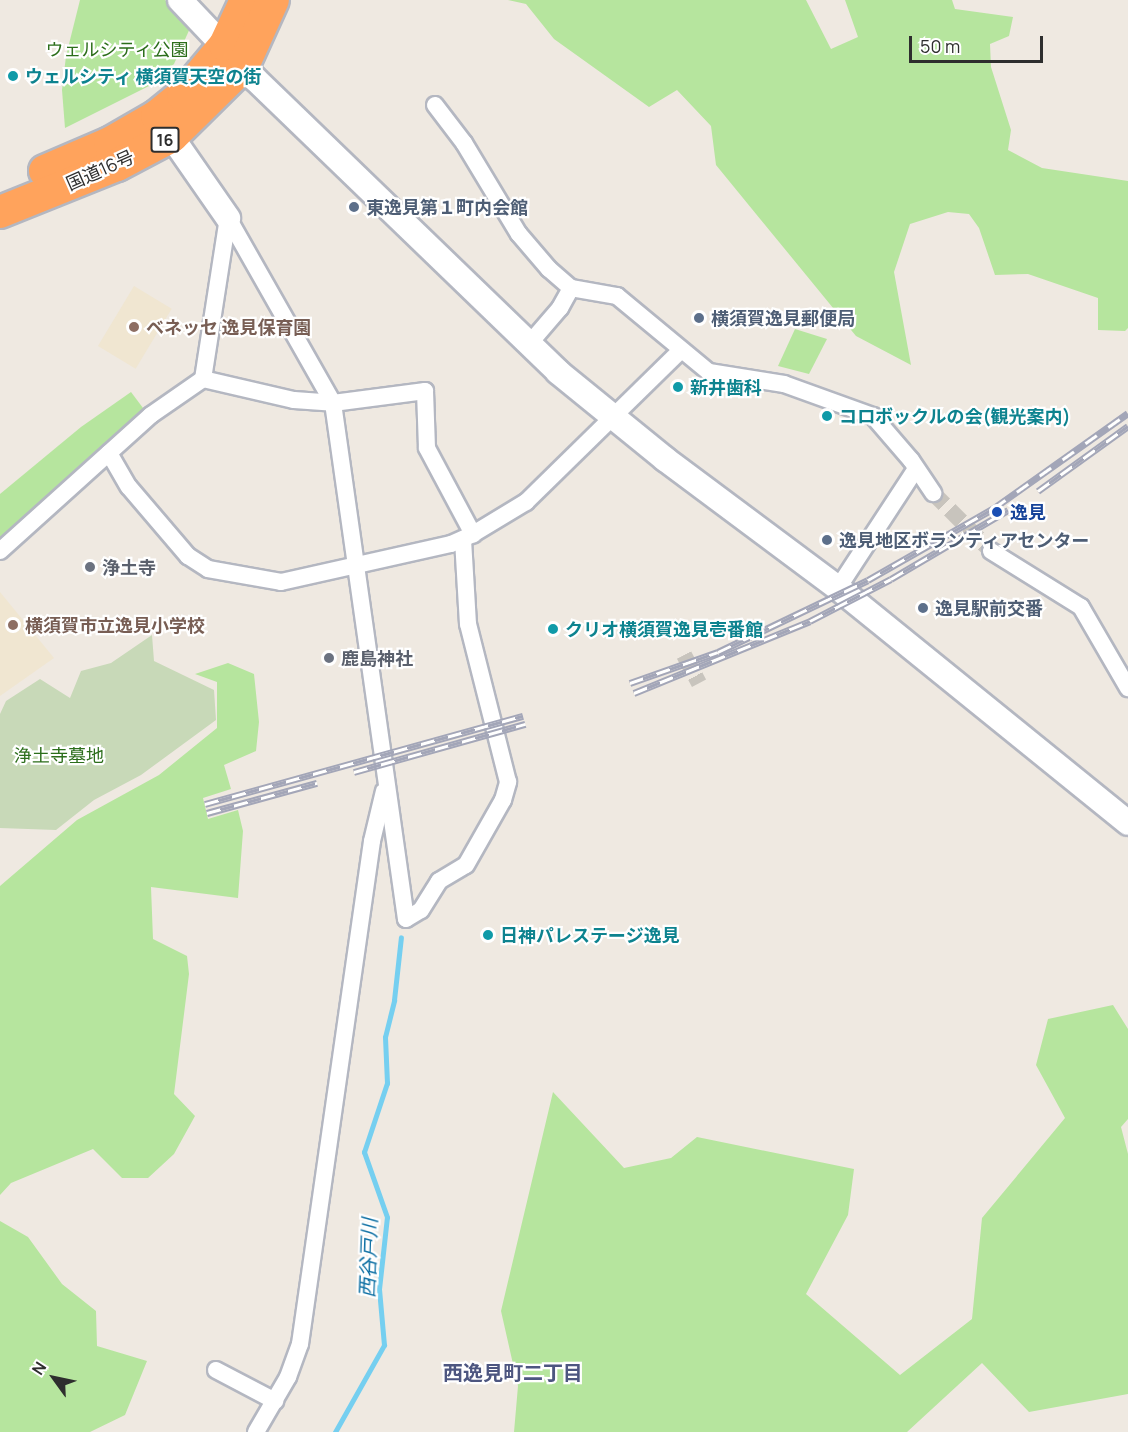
<!DOCTYPE html>
<meta charset="utf-8">
<style>
body{margin:0}
#map{position:relative;width:1128px;height:1432px;overflow:hidden;background:#efe9e1;font-family:Manrope,"Noto Sans JP",sans-serif}
div>[style]{position:absolute}
.education>*{inset:0;background:#f0e6d1;transform-origin:0 0}
.green>*{inset:0;background:#b6e59e}
.cemetery>*{inset:0;background:#c8d9b8}
.stream>*{height:5px;margin:-2.5px;padding:0 2.5px;transform-origin:2.5px;border-radius:2.5px;background:#75cff0}
.street-tunnel>*{height:16px;margin-top:-8px;transform-origin:0;background:repeating-linear-gradient(90deg,#c8c4bd 0 16px,transparent 0 24px)}
.roads{filter:drop-shadow(2px 0 #b4b7c1) drop-shadow(-2px 0 #b4b7c1) drop-shadow(0 2px #b4b7c1) drop-shadow(0 -2px #b4b7c1)}
.street>*{height:16px;margin:-8px;padding:0 8px;transform-origin:8px;border-radius:8px;background:#fff}
.secondary>*{height:24px;margin:-12px;padding:0 12px;transform-origin:12px;border-radius:12px;background:#fff}
.highway>*{height:32px;margin:-16px;padding:0 16px;transform-origin:16px;border-radius:16px;background:#ffa35c}
.rail>*{height:7px;margin-top:-3.5px;transform-origin:0;background:repeating-linear-gradient(90deg,#fff 0 14px,#a3a6b8 0 28px);box-sizing:border-box;border-block:2px solid #a3a6b8}
.dots>*{width:16px;height:16px;translate:-50% -50%;box-sizing:border-box;border:3px solid #fff;border-radius:50%}
span{translate:-50% -50%;white-space:nowrap;text-align:center;line-height:1.15;-webkit-text-stroke:4.5px #fff;paint-order:stroke}
.shield-label span{padding:2px 4px;background:#fff;border:2px solid;border-radius:4px;-webkit-text-stroke-width:0}
.shield-label{font-size:16px;color:#2e2e2e;font-weight:700}
.park-label{font-size:18px;color:#2c6e1b}
.culture-label{font-size:18px;color:#0d838f;font-weight:700}
.left{translate:0 -50%;text-align:left}
.street-label{font-size:18px;color:#2e2e2e}
.service-label{font-size:18px;color:#4e5e75;font-weight:700}
.education-label{font-size:18px;color:#785e54;font-weight:700}
.transit-label{font-size:18px;color:#164399;font-weight:700}
.worship-label{font-size:18px;color:#5b616d;font-weight:700}
.water-label{font-size:20px;color:#0d6fa3;font-style:italic}
.neighbourhood-label{font-size:20px;color:#4d5680;font-weight:700}
.north{position:absolute;left:24px;top:1348px;width:60px;height:60px;-webkit-text-stroke:4px #fff;paint-order:stroke;rotate:303deg;font-size:16px;font-weight:700;line-height:24px;text-align:center;color:#2e2e2e}
.north::after{content:'';display:block;margin:auto;width:21px;height:27px;background:#2e2e2e;clip-path:polygon(50% 0,100% 100%,50% 72%,0 100%)}
.scale{position:absolute;left:909px;top:36px;width:134px;height:27px;box-sizing:border-box;border:3px solid #2e2e2e;border-top:0;padding-left:8px;font-size:18px;line-height:21px;white-space:nowrap;color:#2e2e2e;-webkit-text-stroke:4px #fff;paint-order:stroke}
</style>
<div id="map">
<div class="education">
<i style="left:134px;top:286px;width:44px;height:70px;rotate:31deg"></i>
<i style="clip-path:polygon(0 592px,54px 658px,0 696px)"></i>
</div>
<div class="green">
<i style="clip-path:polygon(80px 0,165px 0,191px 26px,174px 64px,151px 85px,65px 128px,62px 90px,66px 56px)"></i>
<i style="clip-path:polygon(508px 0,806px 0,831px 49px,858px 37px,845px 0,952px 0,955px 9px,1013px 17px,1009px 36px,990px 44px,991px 67px,1011px 130px,1008px 150px,1042px 168px,1128px 181px,1128px 328px,1125px 331px,1098px 330px,1098px 298px,1028px 274px,995px 275px,979px 228px,969px 214px,948px 212px,910px 224px,894px 272px,911px 365px,856px 336px,716px 165px,711px 126px,677px 90px,649px 107px,554px 39px,526px 4px)"></i>
<i style="clip-path:polygon(795px 329px,827px 339px,809px 374px,778px 366px)"></i>
<i style="clip-path:polygon(131px 392px,146px 412px,0 540px,0 494px,81px 427px)"></i>
<i style="clip-path:polygon(228px 663px,254px 674px,259px 722px,256px 751px,224px 765px,231px 789px,203px 798px,208px 819px,238px 810px,243px 831px,238px 898px,151px 887px,153px 939px,187px 956px,189px 974px,174px 1094px,195px 1116px,174px 1154px,148px 1178px,122px 1178px,93px 1149px,11px 1183px,0 1195px,0 886px,77px 820px,159px 775px,217px 728px,217px 682px,195px 674px)"></i>
<i style="clip-path:polygon(1113px 1005px,1128px 1029px,1128px 1119px,1121px 1127px,1128px 1154px,1128px 1394px,1029px 1412px,982px 1363px,907px 1432px,514px 1432px,518px 1386px,501px 1311px,553px 1092px,624px 1168px,671px 1158px,697px 1137px,854px 1169px,848px 1215px,806px 1294px,900px 1375px,972px 1319px,982px 1218px,1065px 1118px,1036px 1065px,1048px 1019px)"></i>
<i style="clip-path:polygon(0 1221px,28px 1237px,62px 1284px,96px 1311px,97px 1346px,147px 1361px,125px 1415px,90px 1432px,0 1432px)"></i>
</div>
<div class="cemetery">
<i style="clip-path:polygon(152px 635px,154px 661px,214px 690px,216px 720px,141px 775px,94px 800px,56px 830px,0 828px,0 714px,6px 701px,40px 679px,70px 698px,81px 671px,111px 663px)"></i>
</div>
<div class="stream">
<i style="left:335px;top:1432px;width:100px;rotate:-60.6deg"></i>
<i style="left:384px;top:1345px;width:56px;rotate:-95.1deg"></i>
<i style="left:379px;top:1289px;width:72px;rotate:-83.7deg"></i>
<i style="left:387px;top:1217px;width:69px;rotate:-109.5deg"></i>
<i style="left:364px;top:1152px;width:73px;rotate:-71.6deg"></i>
<i style="left:387px;top:1083px;width:46px;rotate:-92.5deg"></i>
<i style="left:385px;top:1037px;width:38px;rotate:-76deg"></i>
<i style="left:394px;top:1000px;width:63px;rotate:-83.7deg"></i>
</div>
<div class="street-tunnel">
<i style="left:933px;top:493px;width:82px;rotate:45deg"></i>
<i style="left:684px;top:655px;width:32px;rotate:62deg"></i>
</div>
<div class="roads">
<div class="street">
<i style="left:435px;top:105px;width:48px;rotate:52.7deg"></i>
<i style="left:464px;top:143px;width:106px;rotate:58.9deg"></i>
<i style="left:519px;top:234px;width:46px;rotate:49.4deg"></i>
<i style="left:549px;top:269px;width:29px;rotate:41deg"></i>
<i style="left:571px;top:288px;width:47px;rotate:9.9deg"></i>
<i style="left:617px;top:296px;width:119px;rotate:39.6deg"></i>
<i style="left:709px;top:372px;width:76px;rotate:9.1deg"></i>
<i style="left:784px;top:384px;width:95px;rotate:19.8deg"></i>
<i style="left:873px;top:416px;width:58px;rotate:49.2deg"></i>
<i style="left:911px;top:460px;width:40px;rotate:56deg"></i>
<i style="left:228px;top:218px;width:213px;rotate:60.4deg"></i>
<i style="left:333px;top:403px;width:521px;rotate:81.95deg"></i>
<i style="left:406px;top:919px;width:17px;rotate:-31deg"></i>
<i style="left:421px;top:910px;width:34px;rotate:-58deg"></i>
<i style="left:439px;top:881px;width:31px;rotate:-31deg"></i>
<i style="left:466px;top:865px;width:75px;rotate:-60.4deg"></i>
<i style="left:503px;top:800px;width:19px;rotate:-74deg"></i>
<i style="left:508px;top:782px;width:163px;rotate:-104.2deg"></i>
<i style="left:468px;top:624px;width:84px;rotate:-93.4deg"></i>
<i style="left:529px;top:344px;width:48px;rotate:-49.3deg"></i>
<i style="left:560px;top:308px;width:23px;rotate:-61deg"></i>
<i style="left:203px;top:379px;width:163px;rotate:-81.2deg"></i>
<i style="left:109px;top:453px;width:39px;rotate:60deg"></i>
<i style="left:129px;top:487px;width:91px;rotate:49.5deg"></i>
<i style="left:188px;top:556px;width:24px;rotate:33deg"></i>
<i style="left:208px;top:569px;width:74px;rotate:10.1deg"></i>
<i style="left:281px;top:582px;width:174px;rotate:-12.6deg"></i>
<i style="left:451px;top:544px;width:24px;rotate:-24deg"></i>
<i style="left:473px;top:534px;width:62px;rotate:-31.1deg"></i>
<i style="left:526px;top:502px;width:217px;rotate:-44.4deg"></i>
<i style="left:0;top:551px;width:203px;rotate:-42deg"></i>
<i style="left:151px;top:415px;width:63px;rotate:-34.7deg"></i>
<i style="left:203px;top:379px;width:93px;rotate:13deg"></i>
<i style="left:294px;top:400px;width:39px;rotate:4deg"></i>
<i style="left:333px;top:403px;width:93px;rotate:-7.4deg"></i>
<i style="left:425px;top:391px;width:57px;rotate:88deg"></i>
<i style="left:427px;top:448px;width:98px;rotate:61.9deg"></i>
<i style="left:991px;top:551px;width:106px;rotate:31.9deg"></i>
<i style="left:1081px;top:607px;width:94px;rotate:59.9deg"></i>
<i style="left:838px;top:588px;width:142px;rotate:-56.8deg"></i>
<i style="left:216px;top:1370px;width:67px;rotate:27.7deg"></i>
<i style="left:256px;top:1432px;width:64px;rotate:-59.8deg"></i>
<i style="left:288px;top:1377px;width:35px;rotate:-70deg"></i>
<i style="left:300px;top:1344px;width:508px;rotate:-81.85deg"></i>
<i style="left:372px;top:841px;width:51px;rotate:-76.5deg"></i>
</div>
<div class="secondary">
<i style="left:180px;top:0;width:108px;rotate:46.5deg"></i>
<i style="left:254px;top:78px;width:423px;rotate:44deg"></i>
<i style="left:558px;top:372px;width:138px;rotate:39.1deg"></i>
<i style="left:665px;top:459px;width:216px;rotate:36.7deg"></i>
<i style="left:838px;top:588px;width:373px;rotate:39deg"></i>
<i style="left:162px;top:123px;width:116px;rotate:55.2deg"></i>
</div>
<div class="highway">
<i style="left:45px;top:171px;width:71px;rotate:-23.3deg"></i>
<i style="left:110px;top:143px;width:54px;rotate:-29.9deg"></i>
<i style="left:157px;top:116px;width:33px;rotate:-39deg"></i>
<i style="left:183px;top:95px;width:65px;rotate:-50deg"></i>
<i style="left:225px;top:45px;width:50px;rotate:-65deg"></i>
<i style="left:0;top:212px;width:126px;rotate:-21.9deg"></i>
<i style="left:117px;top:165px;width:62px;rotate:-27.8deg"></i>
<i style="left:172px;top:136px;width:100px;rotate:-44.6deg"></i>
<i style="left:243px;top:66px;width:72px;rotate:-65.6deg"></i>
</div>
</div>
<div class="rail">
<i style="left:1038px;top:491px;width:111px;rotate:-35.8deg"></i>
<i style="left:630px;top:683px;width:93px;rotate:-19.4deg"></i>
<i style="left:718px;top:652px;width:166px;rotate:-25.6deg"></i>
<i style="left:868px;top:580px;width:145px;rotate:-29.7deg"></i>
<i style="left:994px;top:508px;width:164px;rotate:-35.3deg"></i>
<i style="left:634px;top:693px;width:190px;rotate:-22.2deg"></i>
<i style="left:810px;top:621px;width:91px;rotate:-27.4deg"></i>
<i style="left:891px;top:579px;width:136px;rotate:-30.5deg"></i>
<i style="left:354px;top:772px;width:178px;rotate:-15.7deg"></i>
<i style="left:205px;top:804px;width:330px;rotate:-15.5deg"></i>
<i style="left:207px;top:813px;width:114px;rotate:-15.3deg"></i>
</div>
<div class="dots">
<i style="left:13px;top:76px;background:#0f9aa8"></i>
<i style="left:354px;top:207px;background:#5c6f8a"></i>
<i style="left:699px;top:318px;background:#5c6f8a"></i>
<i style="left:134px;top:327px;background:#8d6e63"></i>
<i style="left:678px;top:387px;background:#0f9aa8"></i>
<i style="left:827px;top:416px;background:#0f9aa8"></i>
<i style="left:997px;top:512px;background:#1a4fb4"></i>
<i style="left:827px;top:540px;background:#5c6f8a"></i>
<i style="left:90px;top:567px;background:#6b7280"></i>
<i style="left:923px;top:608px;background:#5c6f8a"></i>
<i style="left:13px;top:625px;background:#8d6e63"></i>
<i style="left:553px;top:629px;background:#0f9aa8"></i>
<i style="left:329px;top:658px;background:#6b7280"></i>
<i style="left:488px;top:935px;background:#0f9aa8"></i>
</div>
<div class="shield-label">
<span style="left:165px;top:140px">16</span>
</div>
<div class="park-label">
<span style="left:117px;top:49px">ウェルシティ公園</span>
<span style="left:59px;top:755px">浄土寺墓地</span>
</div>
<div class="culture-label">
<span class="left" style="left:25px;top:76px">ウェルシティ 横須賀天空の街</span>
<span class="left" style="left:690px;top:387px">新井歯科</span>
<span class="left" style="left:839px;top:416px">コロボックルの会(観光案内)</span>
<span class="left" style="left:565px;top:629px">クリオ横須賀逸見壱番館</span>
<span class="left" style="left:500px;top:935px">日神パレステージ逸見</span>
</div>
<div class="street-label">
<span style="left:100px;top:170px;rotate:-24deg">国道16号</span>
</div>
<div class="service-label">
<span class="left" style="left:366px;top:207px">東逸見第１町内会館</span>
<span class="left" style="left:711px;top:318px">横須賀逸見郵便局</span>
<span class="left" style="left:839px;top:540px">逸見地区ボランティアセンター</span>
<span class="left" style="left:935px;top:608px">逸見駅前交番</span>
</div>
<div class="education-label">
<span class="left" style="left:146px;top:327px">ベネッセ 逸見保育園</span>
<span class="left" style="left:25px;top:625px">横須賀市立逸見小学校</span>
</div>
<div class="transit-label">
<span class="left" style="left:1010px;top:512px">逸見</span>
</div>
<div class="worship-label">
<span class="left" style="left:102px;top:567px">浄土寺</span>
<span class="left" style="left:341px;top:658px">鹿島神社</span>
</div>
<div class="water-label">
<span style="left:368px;top:1258px;rotate:-88deg">西谷戸川</span>
</div>
<div class="neighbourhood-label">
<span style="left:513px;top:1372px">西逸見町二丁目</span>
</div>
<div class="north">N</div>
<div class="scale">50 m</div>
</div>
